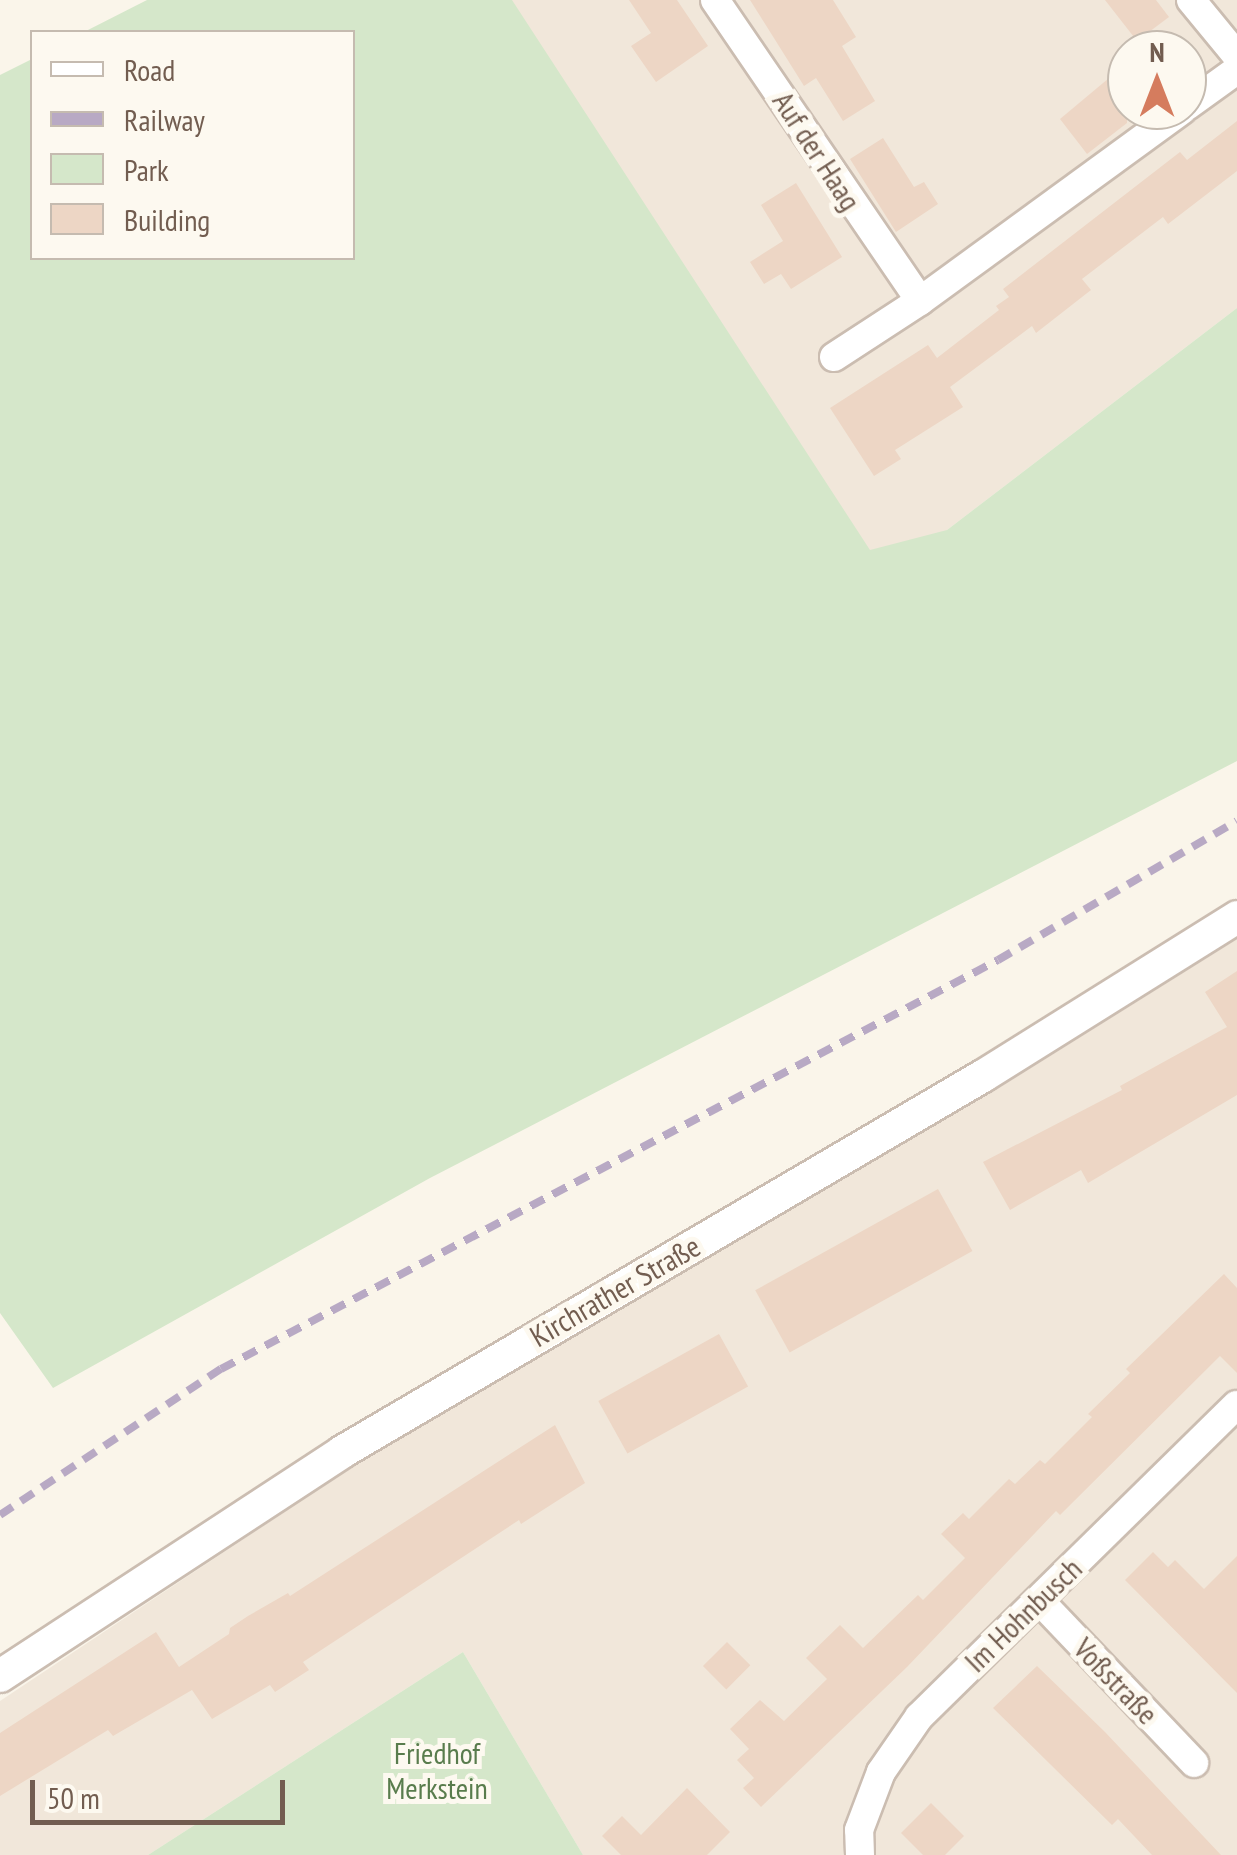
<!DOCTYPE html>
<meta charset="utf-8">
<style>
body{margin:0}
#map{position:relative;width:1237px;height:1855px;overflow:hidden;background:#faf5ea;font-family:"PT Sans Narrow",sans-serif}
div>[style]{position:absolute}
.residential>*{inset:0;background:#f1e7da}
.green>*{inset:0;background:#d5e7ca}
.building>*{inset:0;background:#edd6c5;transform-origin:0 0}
.roads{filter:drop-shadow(2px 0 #cbbdb1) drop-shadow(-2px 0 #cbbdb1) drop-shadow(0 2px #cbbdb1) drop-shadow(0 -2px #cbbdb1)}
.minor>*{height:28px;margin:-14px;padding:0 14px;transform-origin:14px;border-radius:14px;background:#fff}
.tertiary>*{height:32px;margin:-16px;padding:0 16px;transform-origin:16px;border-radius:16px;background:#fff}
.rail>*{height:8px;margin-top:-4px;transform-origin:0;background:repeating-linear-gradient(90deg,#b8a9c4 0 15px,transparent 0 25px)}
span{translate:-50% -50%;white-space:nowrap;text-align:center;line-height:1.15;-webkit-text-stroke:10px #fdf9f0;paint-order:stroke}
.street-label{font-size:30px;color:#725d50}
.park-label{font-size:30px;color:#597c4d}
.legend{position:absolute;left:30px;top:30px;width:325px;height:230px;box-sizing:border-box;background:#fdf9f0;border:2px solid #c5bbb0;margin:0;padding:12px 18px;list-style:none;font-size:30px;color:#725d50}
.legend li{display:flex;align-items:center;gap:20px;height:50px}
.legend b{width:50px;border:2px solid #c5bbb0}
.north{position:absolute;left:1107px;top:30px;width:100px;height:100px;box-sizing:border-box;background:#fdf9f0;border:2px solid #c5bbb0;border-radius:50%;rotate:0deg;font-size:28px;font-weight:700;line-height:40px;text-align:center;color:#725d50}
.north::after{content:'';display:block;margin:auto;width:35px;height:45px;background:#d57c5e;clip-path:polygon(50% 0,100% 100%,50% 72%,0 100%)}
.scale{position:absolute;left:30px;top:1780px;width:255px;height:45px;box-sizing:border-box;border:5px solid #725d50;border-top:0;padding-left:12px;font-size:30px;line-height:35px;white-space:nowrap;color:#725d50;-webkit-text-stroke:8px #fdf9f0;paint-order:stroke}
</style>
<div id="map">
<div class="residential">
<i style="clip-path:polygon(evenodd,511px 0,1237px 0,1237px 308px,883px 579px,511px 0,1127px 50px,1187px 50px,1187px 110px,1127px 110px,1127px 50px)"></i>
<i style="clip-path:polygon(1237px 929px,1237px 1855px,583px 1855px,463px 1652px,148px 1855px,0 1855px,0 1701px,340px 1475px)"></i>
</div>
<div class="green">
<i style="clip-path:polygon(147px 0,512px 0,870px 550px,947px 530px,1237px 308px,1237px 761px,430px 1178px,53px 1388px,0 1313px,0 75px,32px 59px,32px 258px,352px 258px,352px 32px,84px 32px)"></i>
<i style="clip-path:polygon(463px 1652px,583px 1855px,148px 1855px)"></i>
</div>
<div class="building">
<i style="clip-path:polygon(629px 0,677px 0,708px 46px,656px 82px,631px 46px,651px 33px)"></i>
<i style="clip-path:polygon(750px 0,833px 0,856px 37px,842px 46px,875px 101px,843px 121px,816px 78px,804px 86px)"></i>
<i style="clip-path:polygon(1105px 0,1156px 0,1169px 17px,1137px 41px)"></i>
<i style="clip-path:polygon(1127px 63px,1127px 123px,1087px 154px,1060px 119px)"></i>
<i style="clip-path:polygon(1237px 121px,1237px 171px,1168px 224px,1163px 217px,1082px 279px,1091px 290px,1036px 333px,1032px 326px,950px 387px,963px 407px,895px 450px,901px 459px,874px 476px,830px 408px,928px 345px,937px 358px,999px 310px,996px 306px,1009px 297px,1003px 289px,1180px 152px,1187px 160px)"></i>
<i style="clip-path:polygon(883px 138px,914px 187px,924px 182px,938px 204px,896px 232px,850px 159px)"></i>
<i style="clip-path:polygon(796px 183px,842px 257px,791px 289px,781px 274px,764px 284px,750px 262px,783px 241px,761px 205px)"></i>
<i style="clip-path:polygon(1237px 971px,1237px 1095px,1088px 1183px,1081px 1170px,1010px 1210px,983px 1162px,1122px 1090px,1120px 1086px,1227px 1027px,1205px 992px)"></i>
<i style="left:938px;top:1189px;width:71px;height:209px;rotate:61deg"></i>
<i style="clip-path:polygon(1224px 1274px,1237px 1288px,1237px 1373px,1220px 1356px,1060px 1515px,1056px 1511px,907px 1667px,761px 1807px,743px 1788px,754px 1778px,737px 1760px,749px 1749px,730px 1729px,760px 1700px,784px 1721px,827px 1679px,806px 1658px,840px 1625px,863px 1648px,918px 1595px,923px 1600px,965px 1558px,941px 1534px,963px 1513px,969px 1519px,1009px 1479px,1015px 1484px,1040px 1460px,1045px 1464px,1092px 1417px,1088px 1414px,1130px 1373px,1126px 1369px)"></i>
<i style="left:719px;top:1334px;width:60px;height:138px;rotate:61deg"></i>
<i style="clip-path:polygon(555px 1425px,585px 1483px,521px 1524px,519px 1520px,303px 1662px,309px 1670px,275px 1692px,270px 1685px,212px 1719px,192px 1690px,113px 1736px,108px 1730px,0 1796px,0 1733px,156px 1632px,179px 1667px,229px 1634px,230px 1628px,248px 1616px,288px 1593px,290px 1596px)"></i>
<i style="clip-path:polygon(1153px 1552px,1168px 1567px,1175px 1560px,1204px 1589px,1237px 1556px,1237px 1693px,1125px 1580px)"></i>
<i style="left:727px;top:1642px;width:33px;height:34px;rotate:45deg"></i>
<i style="clip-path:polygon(1037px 1666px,1105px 1732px,1221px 1855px,1152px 1855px,1118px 1819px,1112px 1825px,993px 1708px)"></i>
<i style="clip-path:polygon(687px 1788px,730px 1832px,707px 1855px,621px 1855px,602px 1836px,622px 1816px,641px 1835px)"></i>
<i style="clip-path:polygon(931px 1803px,964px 1836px,945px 1855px,923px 1855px,901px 1833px)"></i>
</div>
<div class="roads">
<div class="minor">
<i style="left:715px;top:0;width:364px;rotate:55.7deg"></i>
<i style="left:1191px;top:0;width:72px;rotate:50.6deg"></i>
<i style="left:1187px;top:106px;width:62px;rotate:-35.8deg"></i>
<i style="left:834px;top:357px;width:103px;rotate:-33.1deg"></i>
<i style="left:920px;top:301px;width:324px;rotate:-36.1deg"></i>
<i style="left:1039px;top:1600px;width:225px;rotate:46.4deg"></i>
<i style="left:860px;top:1855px;width:25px;rotate:-92deg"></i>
<i style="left:859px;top:1830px;width:62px;rotate:-69.2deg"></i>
<i style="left:881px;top:1772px;width:67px;rotate:-55.4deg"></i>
<i style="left:919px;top:1717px;width:445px;rotate:-44.5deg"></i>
</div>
<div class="tertiary">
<i style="left:0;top:1676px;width:409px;rotate:-33.2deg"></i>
<i style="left:342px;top:1452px;width:743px;rotate:-30.4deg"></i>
<i style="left:983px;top:1076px;width:300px;rotate:-32deg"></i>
</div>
</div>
<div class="rail">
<i style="left:0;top:1515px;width:265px;rotate:-33.5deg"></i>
<i style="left:221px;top:1369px;width:878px;rotate:-27.76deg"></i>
<i style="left:998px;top:960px;width:276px;rotate:-30.2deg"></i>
</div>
<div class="street-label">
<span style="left:817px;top:151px;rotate:57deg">Auf der Haag</span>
<span style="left:615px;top:1291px;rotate:-30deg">Kirchrather Straße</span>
<span style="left:1023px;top:1615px;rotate:-44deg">Im Hohnbusch</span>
<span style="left:1116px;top:1681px;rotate:46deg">Voßstraße</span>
</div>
<div class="park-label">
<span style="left:437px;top:1770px">Friedhof<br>Merkstein</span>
</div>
<ul class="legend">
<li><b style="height:12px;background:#fff"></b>Road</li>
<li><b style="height:12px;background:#b8a9c4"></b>Railway</li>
<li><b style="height:28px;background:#d5e7ca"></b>Park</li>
<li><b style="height:28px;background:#edd6c5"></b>Building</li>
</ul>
<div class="north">N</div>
<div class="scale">50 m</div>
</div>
